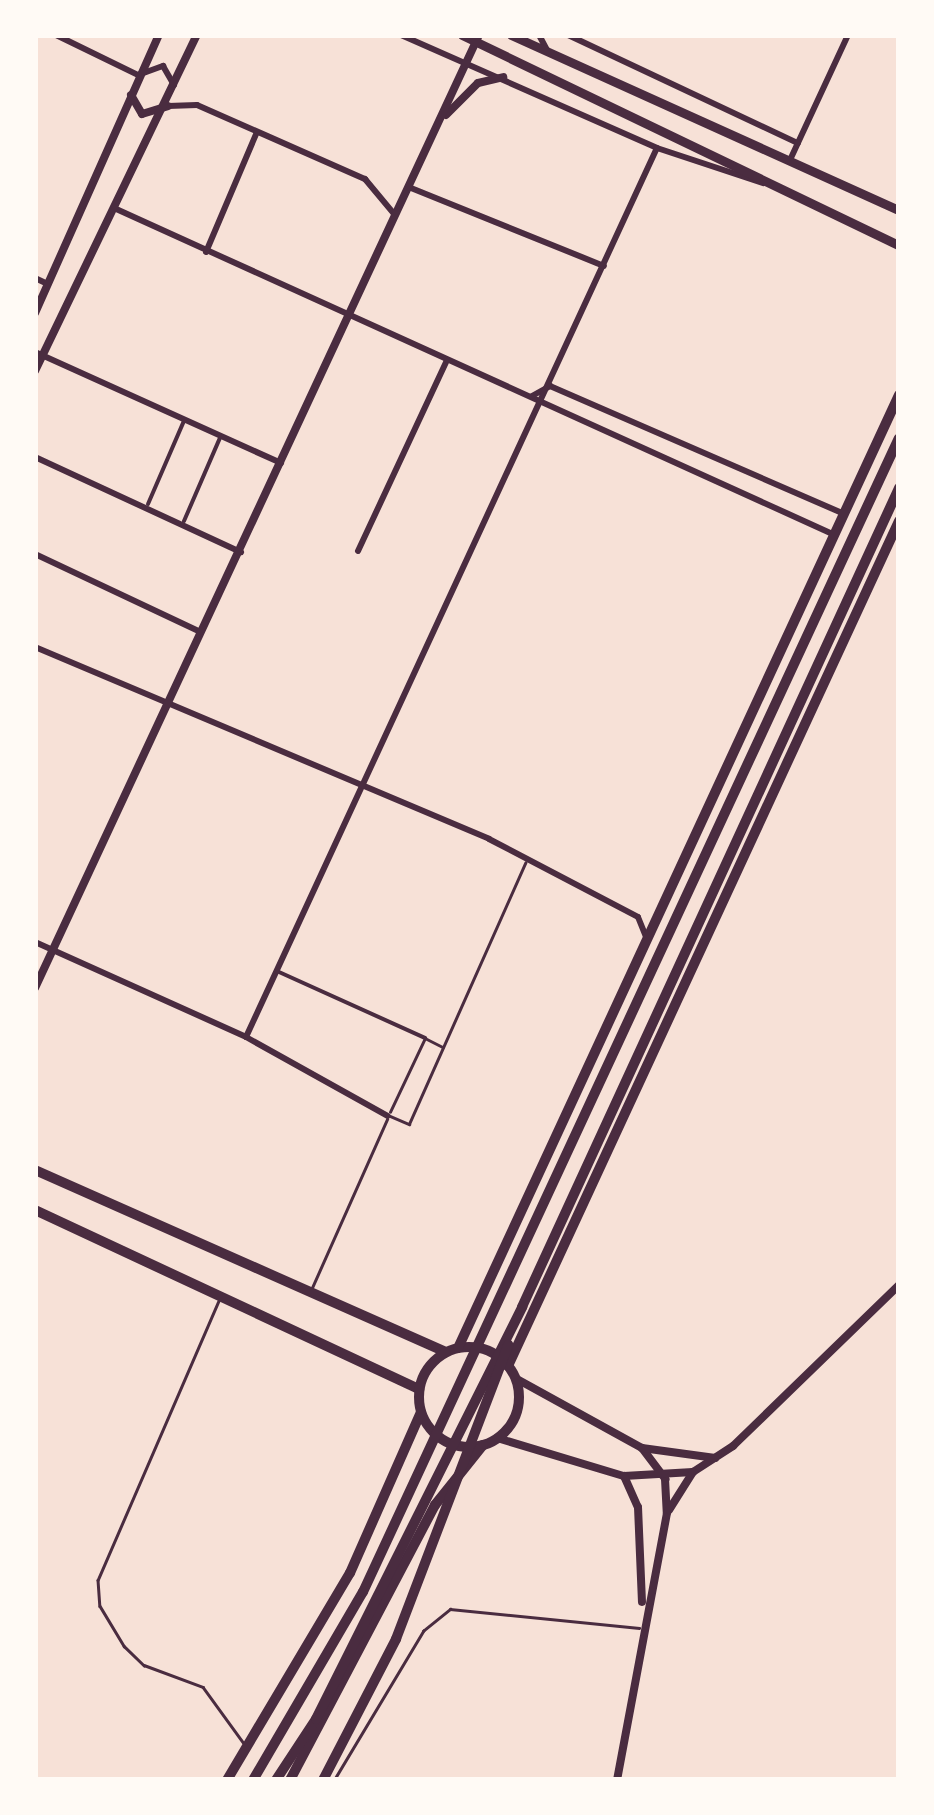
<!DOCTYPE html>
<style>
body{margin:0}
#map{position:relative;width:934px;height:1815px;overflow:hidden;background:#f7e1d7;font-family:"Fira Sans",sans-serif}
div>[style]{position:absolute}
.service>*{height:2.5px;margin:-1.25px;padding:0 1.25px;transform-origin:1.25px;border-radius:1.25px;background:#4a2c40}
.pedestrian>*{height:4px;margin:-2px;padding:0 2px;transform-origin:2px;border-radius:2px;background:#4a2c40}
.minor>*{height:6px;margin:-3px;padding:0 3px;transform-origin:3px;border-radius:3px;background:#4a2c40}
.tertiary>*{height:8px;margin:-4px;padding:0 4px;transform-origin:4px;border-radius:4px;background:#4a2c40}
.secondary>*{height:9px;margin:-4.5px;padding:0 4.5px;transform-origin:4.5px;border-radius:4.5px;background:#4a2c40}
.trunk>*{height:10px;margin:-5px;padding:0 5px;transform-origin:5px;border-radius:5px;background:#4a2c40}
.trunk>.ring{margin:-5px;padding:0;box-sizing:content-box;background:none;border:10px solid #4a2c40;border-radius:50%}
.motorway>*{height:10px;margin:-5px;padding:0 5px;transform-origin:5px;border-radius:5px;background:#4a2c40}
span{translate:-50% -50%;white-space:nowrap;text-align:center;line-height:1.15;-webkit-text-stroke:8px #fffaf5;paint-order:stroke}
.frame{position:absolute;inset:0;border:38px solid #fffaf5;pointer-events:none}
</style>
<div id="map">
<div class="service">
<i style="left:390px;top:1112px;width:82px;rotate:-64.7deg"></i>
<i style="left:425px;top:1038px;width:20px;rotate:27deg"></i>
<i style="left:390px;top:1116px;width:21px;rotate:23deg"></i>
<i style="left:409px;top:1124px;width:286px;rotate:-66deg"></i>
<i style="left:311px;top:1290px;width:187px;rotate:-66deg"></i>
<i style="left:219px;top:1301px;width:304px;rotate:113.4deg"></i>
<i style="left:98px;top:1580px;width:26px;rotate:86deg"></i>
<i style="left:100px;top:1606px;width:47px;rotate:59deg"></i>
<i style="left:124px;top:1646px;width:28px;rotate:44deg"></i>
<i style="left:144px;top:1665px;width:63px;rotate:20.4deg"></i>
<i style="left:203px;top:1687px;width:68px;rotate:54deg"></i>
<i style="left:334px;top:1780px;width:174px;rotate:-59.1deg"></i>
<i style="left:423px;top:1631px;width:35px;rotate:-39deg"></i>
<i style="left:450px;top:1609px;width:190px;rotate:5.7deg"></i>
</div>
<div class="pedestrian">
<i style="left:148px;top:504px;width:90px;rotate:-66.6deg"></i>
<i style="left:184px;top:521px;width:90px;rotate:-66.6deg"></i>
<i style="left:279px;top:972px;width:160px;rotate:24.3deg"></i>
</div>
<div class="minor">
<i style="left:56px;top:35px;width:91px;rotate:26deg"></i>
<i style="left:138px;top:75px;width:27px;rotate:-20deg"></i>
<i style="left:163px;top:66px;width:22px;rotate:60deg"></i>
<i style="left:401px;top:35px;width:280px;rotate:23.8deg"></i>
<i style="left:657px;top:148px;width:112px;rotate:18.3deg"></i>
<i style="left:539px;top:35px;width:17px;rotate:62deg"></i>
<i style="left:568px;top:35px;width:254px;rotate:25.2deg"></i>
<i style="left:168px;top:106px;width:29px;rotate:-2deg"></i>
<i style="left:197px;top:105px;width:184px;rotate:23.8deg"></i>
<i style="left:365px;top:179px;width:47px;rotate:50.2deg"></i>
<i style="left:790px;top:160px;width:138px;rotate:-65.1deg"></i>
<i style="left:411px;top:188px;width:208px;rotate:22deg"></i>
<i style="left:114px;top:208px;width:792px;rotate:24.4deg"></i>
<i style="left:206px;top:252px;width:130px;rotate:-67deg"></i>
<i style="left:35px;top:278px;width:14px;rotate:25deg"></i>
<i style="left:35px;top:352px;width:270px;rotate:24.3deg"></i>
<i style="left:532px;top:396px;width:21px;rotate:-29deg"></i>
<i style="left:550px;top:386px;width:321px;rotate:23.5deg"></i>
<i style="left:35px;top:457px;width:227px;rotate:24.8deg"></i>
<i style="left:358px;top:551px;width:211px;rotate:-65deg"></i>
<i style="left:35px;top:554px;width:183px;rotate:25.2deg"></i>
<i style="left:35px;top:647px;width:493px;rotate:22.9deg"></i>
<i style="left:489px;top:839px;width:168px;rotate:27.6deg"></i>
<i style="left:638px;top:917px;width:22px;rotate:68deg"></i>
<i style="left:35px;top:942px;width:231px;rotate:24.2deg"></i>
<i style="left:246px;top:1037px;width:162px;rotate:29.1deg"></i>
<i style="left:246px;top:1037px;width:979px;rotate:-65.19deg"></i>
</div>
<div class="tertiary">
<i style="left:131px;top:95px;width:22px;rotate:60deg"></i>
<i style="left:142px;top:114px;width:27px;rotate:-17deg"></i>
<i style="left:446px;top:115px;width:45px;rotate:-45deg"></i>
<i style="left:478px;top:83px;width:26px;rotate:-13deg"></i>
<i style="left:35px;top:313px;width:304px;rotate:-66deg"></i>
<i style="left:35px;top:371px;width:373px;rotate:-64.3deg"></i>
<i style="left:35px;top:988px;width:1051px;rotate:-65.02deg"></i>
<i style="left:515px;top:1378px;width:145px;rotate:28.9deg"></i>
<i style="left:642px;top:1448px;width:39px;rotate:53deg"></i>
<i style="left:665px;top:1479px;width:34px;rotate:87deg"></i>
<i style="left:667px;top:1513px;width:272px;rotate:100.6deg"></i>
<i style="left:497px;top:1438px;width:133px;rotate:16.7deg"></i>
<i style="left:624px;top:1476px;width:69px;rotate:-3.3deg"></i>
<i style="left:693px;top:1472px;width:48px;rotate:-33deg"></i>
<i style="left:733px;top:1446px;width:231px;rotate:-44.1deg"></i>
<i style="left:642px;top:1448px;width:74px;rotate:7.8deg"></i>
<i style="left:624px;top:1476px;width:34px;rotate:66deg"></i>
<i style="left:638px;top:1507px;width:95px;rotate:87.6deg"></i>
<i style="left:669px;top:1510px;width:45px;rotate:-57.7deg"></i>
</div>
<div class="secondary">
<i style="left:462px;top:35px;width:485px;rotate:25.7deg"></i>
<i style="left:511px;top:35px;width:426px;rotate:24.3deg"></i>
</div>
<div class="trunk">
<i style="left:35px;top:1170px;width:449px;rotate:23.9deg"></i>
<i style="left:35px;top:1210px;width:424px;rotate:25deg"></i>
<i class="ring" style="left:419px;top:1347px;width:90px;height:90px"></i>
<i style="left:458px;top:1348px;width:1050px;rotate:-65.17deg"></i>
<i style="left:508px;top:1366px;width:931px;rotate:-65.17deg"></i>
<i style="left:227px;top:1780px;width:241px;rotate:-59.3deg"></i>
<i style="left:350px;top:1573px;width:176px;rotate:-66.2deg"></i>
<i style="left:290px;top:1780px;width:311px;rotate:-62.2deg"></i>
<i style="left:435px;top:1505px;width:77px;rotate:-51.3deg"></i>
</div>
<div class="motorway">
<i style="left:253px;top:1780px;width:218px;rotate:-59.7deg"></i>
<i style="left:363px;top:1592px;width:1272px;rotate:-65.09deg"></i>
<i style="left:276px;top:1780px;width:73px;rotate:-56.7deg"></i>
<i style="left:316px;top:1719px;width:461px;rotate:-63.4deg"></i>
<i style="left:522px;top:1307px;width:902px;rotate:-65.28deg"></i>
<i style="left:323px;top:1780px;width:159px;rotate:-62.6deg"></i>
<i style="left:396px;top:1639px;width:315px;rotate:-69.1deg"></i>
</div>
<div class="frame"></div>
</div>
